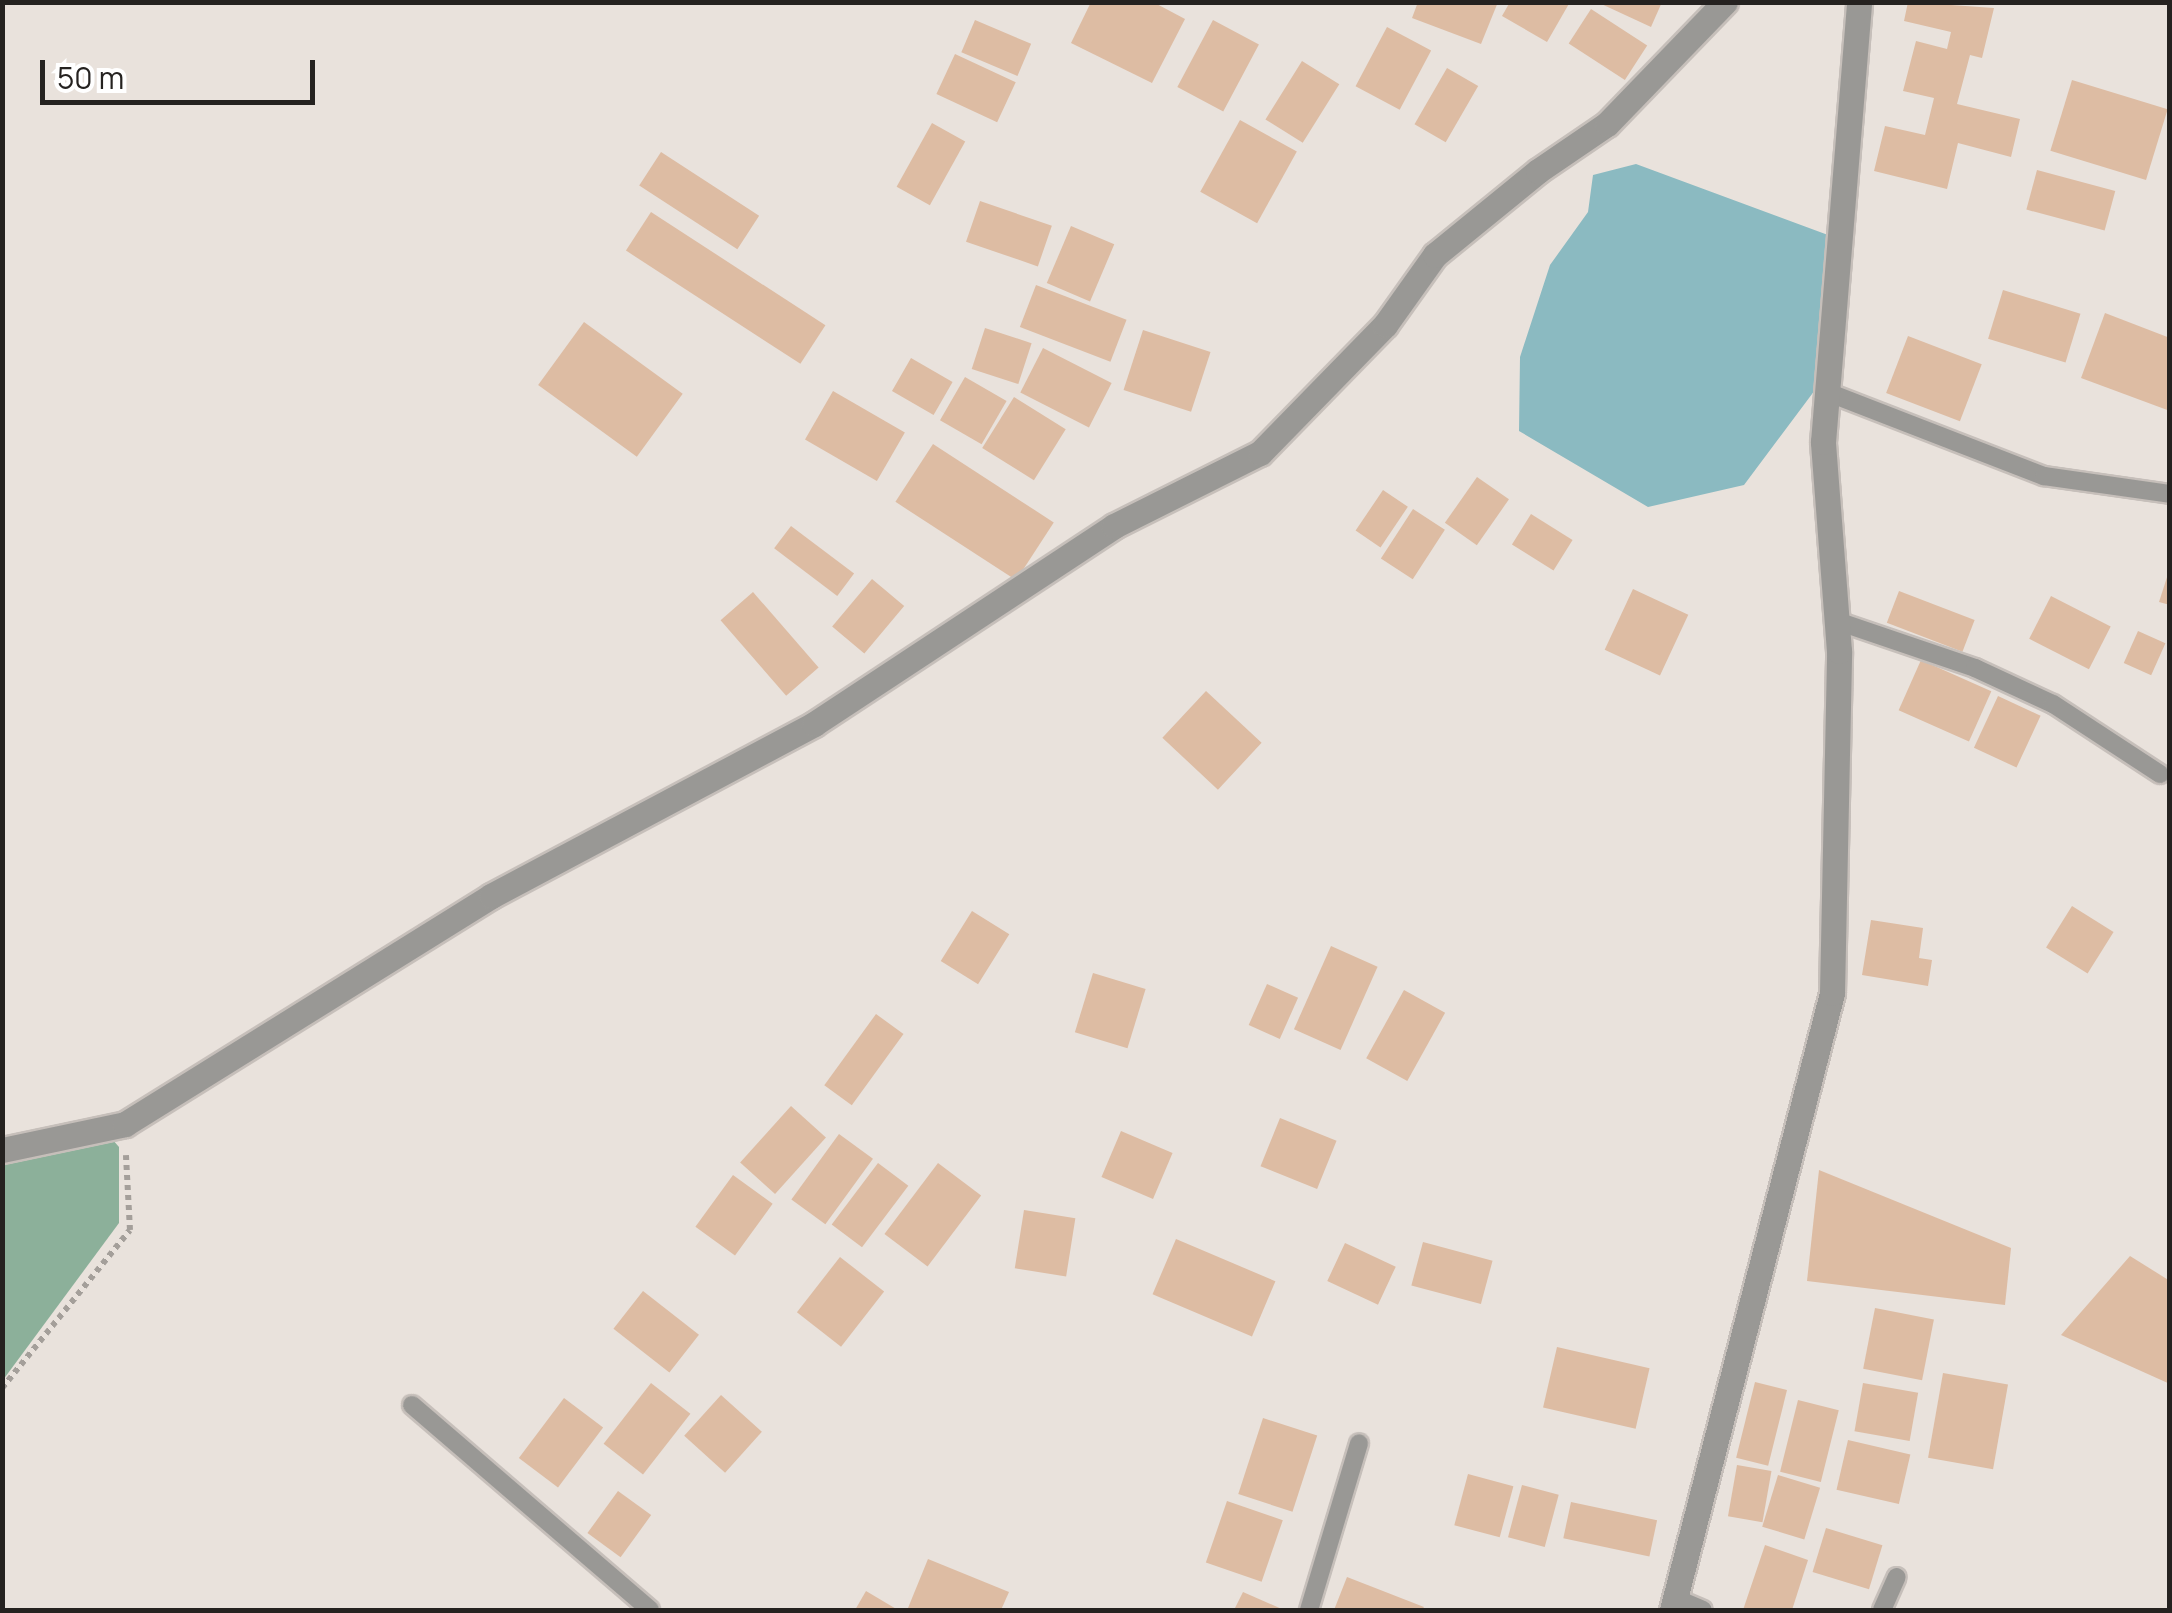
<!DOCTYPE html>
<style>
body{margin:0}
#map{position:relative;width:2172px;height:1613px;overflow:hidden;background:#e9e2dc;font-family:Manrope,sans-serif}
div>[style]{position:absolute}
.forest>*{inset:0;background:#8cb09a}
.water>*{inset:0;background:#8bbac1}
.building>*{inset:0;background:#ddbca3;transform-origin:0 0}
.path>*{height:6px;margin-top:-3px;transform-origin:0;background:repeating-linear-gradient(90deg,#a49f9a 0 5px,transparent 0 10px)}
.roads{filter:drop-shadow(2px 0 #c6bfba) drop-shadow(-2px 0 #c6bfba) drop-shadow(0 2px #c6bfba) drop-shadow(0 -2px #c6bfba)}
.service>*{height:18px;margin:-9px;padding:0 9px;transform-origin:9px;border-radius:9px;background:#999895}
.minor>*{height:25px;margin:-12.5px;padding:0 12.5px;transform-origin:12.5px;border-radius:12.5px;background:#999895}
span{translate:-50% -50%;white-space:nowrap;text-align:center;line-height:1.15;-webkit-text-stroke:9px #fff;paint-order:stroke}
.frame{position:absolute;inset:0;border:5px solid #252220;pointer-events:none}
.scale{position:absolute;left:40px;top:60px;width:275px;height:45px;box-sizing:border-box;border:5px solid #252220;border-top:0;padding-left:12px;font-size:30px;line-height:35px;white-space:nowrap;color:#252220;-webkit-text-stroke:8px #fff;paint-order:stroke}
</style>
<div id="map">
<div class="forest">
<i style="clip-path:polygon(112px 1139px,119px 1147px,119px 1223px,3px 1380px,3px 1159px)"></i>
</div>
<div class="water">
<i style="clip-path:polygon(1636px 164px,1828px 235px,1815px 390px,1744px 485px,1648px 507px,1519px 431px,1520px 357px,1550px 265px,1588px 212px,1593px 175px)"></i>
</div>
<div class="building">
<i style="clip-path:polygon(1091px 2px,1153px 2px,1185px 19px,1152px 83px,1071px 43px)"></i>
<i style="clip-path:polygon(1418px 2px,1498px 2px,1481px 44px,1412px 18px)"></i>
<i style="clip-path:polygon(1510px 2px,1570px 2px,1547px 42px,1502px 16px)"></i>
<i style="clip-path:polygon(1597px 2px,1662px 2px,1651px 27px)"></i>
<i style="clip-path:polygon(1908px 2px,1994px 8px,1982px 58px,1970px 55px,1957px 104px,2020px 119px,2011px 157px,1958px 143px,1947px 189px,1874px 171px,1885px 126px,1925px 135px,1934px 98px,1903px 91px,1916px 41px,1947px 49px,1951px 32px,1904px 21px)"></i>
<i style="left:1591px;top:9px;width:67px;height:41px;rotate:33deg"></i>
<i style="left:975px;top:20px;width:61px;height:35px;rotate:23deg"></i>
<i style="left:1213px;top:20px;width:52px;height:76px;rotate:28deg"></i>
<i style="left:1387px;top:27px;width:50px;height:67px;rotate:28deg"></i>
<i style="left:955px;top:54px;width:67px;height:44px;rotate:25deg"></i>
<i style="left:1302px;top:61px;width:44px;height:69px;rotate:32deg"></i>
<i style="left:1447px;top:68px;width:36px;height:65px;rotate:30deg"></i>
<i style="left:2072px;top:80px;width:100px;height:74px;rotate:17deg"></i>
<i style="left:1240px;top:120px;width:65px;height:82px;rotate:29deg"></i>
<i style="left:932px;top:123px;width:38px;height:73px;rotate:29deg"></i>
<i style="left:661px;top:152px;width:117px;height:40px;rotate:33deg"></i>
<i style="left:2037px;top:170px;width:81px;height:41px;rotate:15deg"></i>
<i style="left:980px;top:201px;width:76px;height:43px;rotate:19deg"></i>
<i style="left:651px;top:212px;width:208px;height:46px;rotate:33deg"></i>
<i style="left:1071px;top:226px;width:47px;height:62px;rotate:23deg"></i>
<i style="left:1036px;top:285px;width:97px;height:45px;rotate:21deg"></i>
<i style="left:2003px;top:290px;width:81px;height:51px;rotate:17deg"></i>
<i style="clip-path:polygon(2105px 313px,2170px 338px,2170px 411px,2081px 378px)"></i>
<i style="left:584px;top:322px;width:122px;height:78px;rotate:36deg"></i>
<i style="left:985px;top:328px;width:49px;height:43px;rotate:18deg"></i>
<i style="left:1143px;top:330px;width:71px;height:63px;rotate:18deg"></i>
<i style="left:1908px;top:336px;width:79px;height:61px;rotate:21deg"></i>
<i style="left:1043px;top:348px;width:77px;height:50px;rotate:27deg"></i>
<i style="left:911px;top:358px;width:48px;height:38px;rotate:30deg"></i>
<i style="left:965px;top:377px;width:48px;height:50px;rotate:30deg"></i>
<i style="left:833px;top:391px;width:83px;height:56px;rotate:30deg"></i>
<i style="left:1014px;top:397px;width:61px;height:60px;rotate:32deg"></i>
<i style="left:933px;top:444px;width:144px;height:69px;rotate:33deg"></i>
<i style="left:1477px;top:477px;width:39px;height:56px;rotate:35deg"></i>
<i style="left:1383px;top:490px;width:30px;height:49px;rotate:34deg"></i>
<i style="left:1413px;top:509px;width:38px;height:59px;rotate:33deg"></i>
<i style="left:1531px;top:514px;width:49px;height:36px;rotate:32deg"></i>
<i style="left:791px;top:526px;width:79px;height:28px;rotate:37deg"></i>
<i style="clip-path:polygon(2169px 571px,2170px 571px,2170px 605px,2159px 602px)"></i>
<i style="left:872px;top:579px;width:42px;height:62px;rotate:40deg"></i>
<i style="left:1633px;top:589px;width:61px;height:67px;rotate:25deg"></i>
<i style="left:1899px;top:591px;width:81px;height:34px;rotate:21deg"></i>
<i style="left:753px;top:592px;width:100px;height:43px;rotate:49deg"></i>
<i style="left:2051px;top:596px;width:67px;height:48px;rotate:27deg"></i>
<i style="left:2138px;top:631px;width:30px;height:35px;rotate:24deg"></i>
<i style="left:1921px;top:660px;width:77px;height:55px;rotate:24deg"></i>
<i style="left:1206px;top:691px;width:76px;height:64px;rotate:43deg"></i>
<i style="left:1998px;top:696px;width:47px;height:57px;rotate:25deg"></i>
<i style="left:2072px;top:906px;width:49px;height:49px;rotate:32deg"></i>
<i style="left:972px;top:911px;width:44px;height:59px;rotate:32deg"></i>
<i style="clip-path:polygon(1871px 920px,1923px 928px,1919px 958px,1932px 960px,1928px 986px,1862px 975px)"></i>
<i style="left:1331px;top:946px;width:51px;height:91px;rotate:24deg"></i>
<i style="left:1093px;top:973px;width:55px;height:62px;rotate:17deg"></i>
<i style="left:1267px;top:984px;width:34px;height:45px;rotate:24deg"></i>
<i style="left:1404px;top:990px;width:47px;height:78px;rotate:29deg"></i>
<i style="left:876px;top:1014px;width:34px;height:88px;rotate:36deg"></i>
<i style="left:791px;top:1106px;width:47px;height:76px;rotate:42deg"></i>
<i style="left:1280px;top:1118px;width:61px;height:52px;rotate:22deg"></i>
<i style="left:1121px;top:1131px;width:56px;height:50px;rotate:23deg"></i>
<i style="left:839px;top:1134px;width:42px;height:81px;rotate:36deg"></i>
<i style="left:878px;top:1163px;width:38px;height:77px;rotate:37deg"></i>
<i style="left:938px;top:1163px;width:54px;height:89px;rotate:37deg"></i>
<i style="clip-path:polygon(1819px 1170px,2011px 1248px,2005px 1305px,1807px 1281px)"></i>
<i style="left:733px;top:1175px;width:49px;height:64px;rotate:36deg"></i>
<i style="left:1024px;top:1210px;width:52px;height:59px;rotate:9deg"></i>
<i style="left:1176px;top:1239px;width:108px;height:60px;rotate:23deg"></i>
<i style="left:1423px;top:1242px;width:72px;height:45px;rotate:15deg"></i>
<i style="left:1345px;top:1243px;width:56px;height:42px;rotate:25deg"></i>
<i style="clip-path:polygon(2130px 1256px,2170px 1281px,2170px 1384px,2061px 1335px)"></i>
<i style="left:840px;top:1257px;width:56px;height:70px;rotate:38deg"></i>
<i style="left:643px;top:1291px;width:71px;height:48px;rotate:38deg"></i>
<i style="left:1875px;top:1308px;width:60px;height:62px;rotate:11deg"></i>
<i style="left:1557px;top:1347px;width:95px;height:62px;rotate:13deg"></i>
<i style="left:1943px;top:1373px;width:66px;height:86px;rotate:10deg"></i>
<i style="left:1755px;top:1382px;width:33px;height:78px;rotate:14deg"></i>
<i style="left:651px;top:1383px;width:50px;height:77px;rotate:38deg"></i>
<i style="left:1863px;top:1383px;width:56px;height:49px;rotate:10deg"></i>
<i style="left:721px;top:1395px;width:55px;height:55px;rotate:42deg"></i>
<i style="left:564px;top:1398px;width:49px;height:75px;rotate:37deg"></i>
<i style="left:1798px;top:1400px;width:42px;height:74px;rotate:14deg"></i>
<i style="left:1263px;top:1418px;width:57px;height:80px;rotate:18deg"></i>
<i style="left:1848px;top:1440px;width:64px;height:51px;rotate:13deg"></i>
<i style="left:1737px;top:1465px;width:35px;height:52px;rotate:10deg"></i>
<i style="left:1468px;top:1474px;width:47px;height:53px;rotate:15deg"></i>
<i style="left:1778px;top:1475px;width:44px;height:54px;rotate:17deg"></i>
<i style="left:1522px;top:1485px;width:38px;height:54px;rotate:15deg"></i>
<i style="left:618px;top:1491px;width:41px;height:52px;rotate:36deg"></i>
<i style="left:1227px;top:1501px;width:59px;height:65px;rotate:19deg"></i>
<i style="left:1571px;top:1502px;width:88px;height:37px;rotate:12deg"></i>
<i style="left:1826px;top:1528px;width:59px;height:46px;rotate:17deg"></i>
<i style="clip-path:polygon(1765px 1545px,1808px 1560px,1792px 1610px,1743px 1610px)"></i>
<i style="clip-path:polygon(928px 1559px,1009px 1592px,1001px 1610px,908px 1608px)"></i>
<i style="clip-path:polygon(1347px 1577px,1424px 1607px,1422px 1610px,1334px 1610px)"></i>
<i style="clip-path:polygon(866px 1591px,898px 1610px,855px 1610px)"></i>
<i style="clip-path:polygon(1243px 1592px,1284px 1610px,1234px 1610px)"></i>
</div>
<div class="path">
<i style="left:2px;top:1388px;width:203px;rotate:-51deg"></i>
<i style="left:130px;top:1230px;width:75px;rotate:-93.1deg"></i>
</div>
<div class="roads">
<div class="service">
<i style="left:1827px;top:392px;width:233px;rotate:21.2deg"></i>
<i style="left:2044px;top:476px;width:127px;rotate:8.1deg"></i>
<i style="left:1837px;top:621px;width:146px;rotate:18.8deg"></i>
<i style="left:1975px;top:668px;width:86px;rotate:24.8deg"></i>
<i style="left:2053px;top:704px;width:128px;rotate:33.2deg"></i>
<i style="left:412px;top:1405px;width:314px;rotate:40.7deg"></i>
<i style="left:1675px;top:1598px;width:30px;rotate:23deg"></i>
<i style="left:1309px;top:1610px;width:174px;rotate:-73.3deg"></i>
<i style="left:1882px;top:1610px;width:36px;rotate:-66deg"></i>
</div>
<div class="minor">
<i style="left:2px;top:1150px;width:126px;rotate:-11.9deg"></i>
<i style="left:125px;top:1124px;width:431px;rotate:-31.9deg"></i>
<i style="left:491px;top:896px;width:366px;rotate:-28deg"></i>
<i style="left:814px;top:724px;width:359px;rotate:-33.4deg"></i>
<i style="left:1114px;top:526px;width:163px;rotate:-26.6deg"></i>
<i style="left:1260px;top:453px;width:179px;rotate:-45.7deg"></i>
<i style="left:1385px;top:325px;width:86px;rotate:-54.5deg"></i>
<i style="left:1435px;top:255px;width:133px;rotate:-39.2deg"></i>
<i style="left:1538px;top:171px;width:83px;rotate:-34.3deg"></i>
<i style="left:1607px;top:124px;width:170px;rotate:-46deg"></i>
<i style="left:1672px;top:1610px;width:637px;rotate:-75.46deg"></i>
<i style="left:1832px;top:993px;width:342px;rotate:-88.8deg"></i>
<i style="left:1839px;top:651px;width:210px;rotate:-94.4deg"></i>
<i style="left:1823px;top:442px;width:441px;rotate:-85.3deg"></i>
</div>
</div>
<div class="frame"></div>
<div class="scale">50 m</div>
</div>
